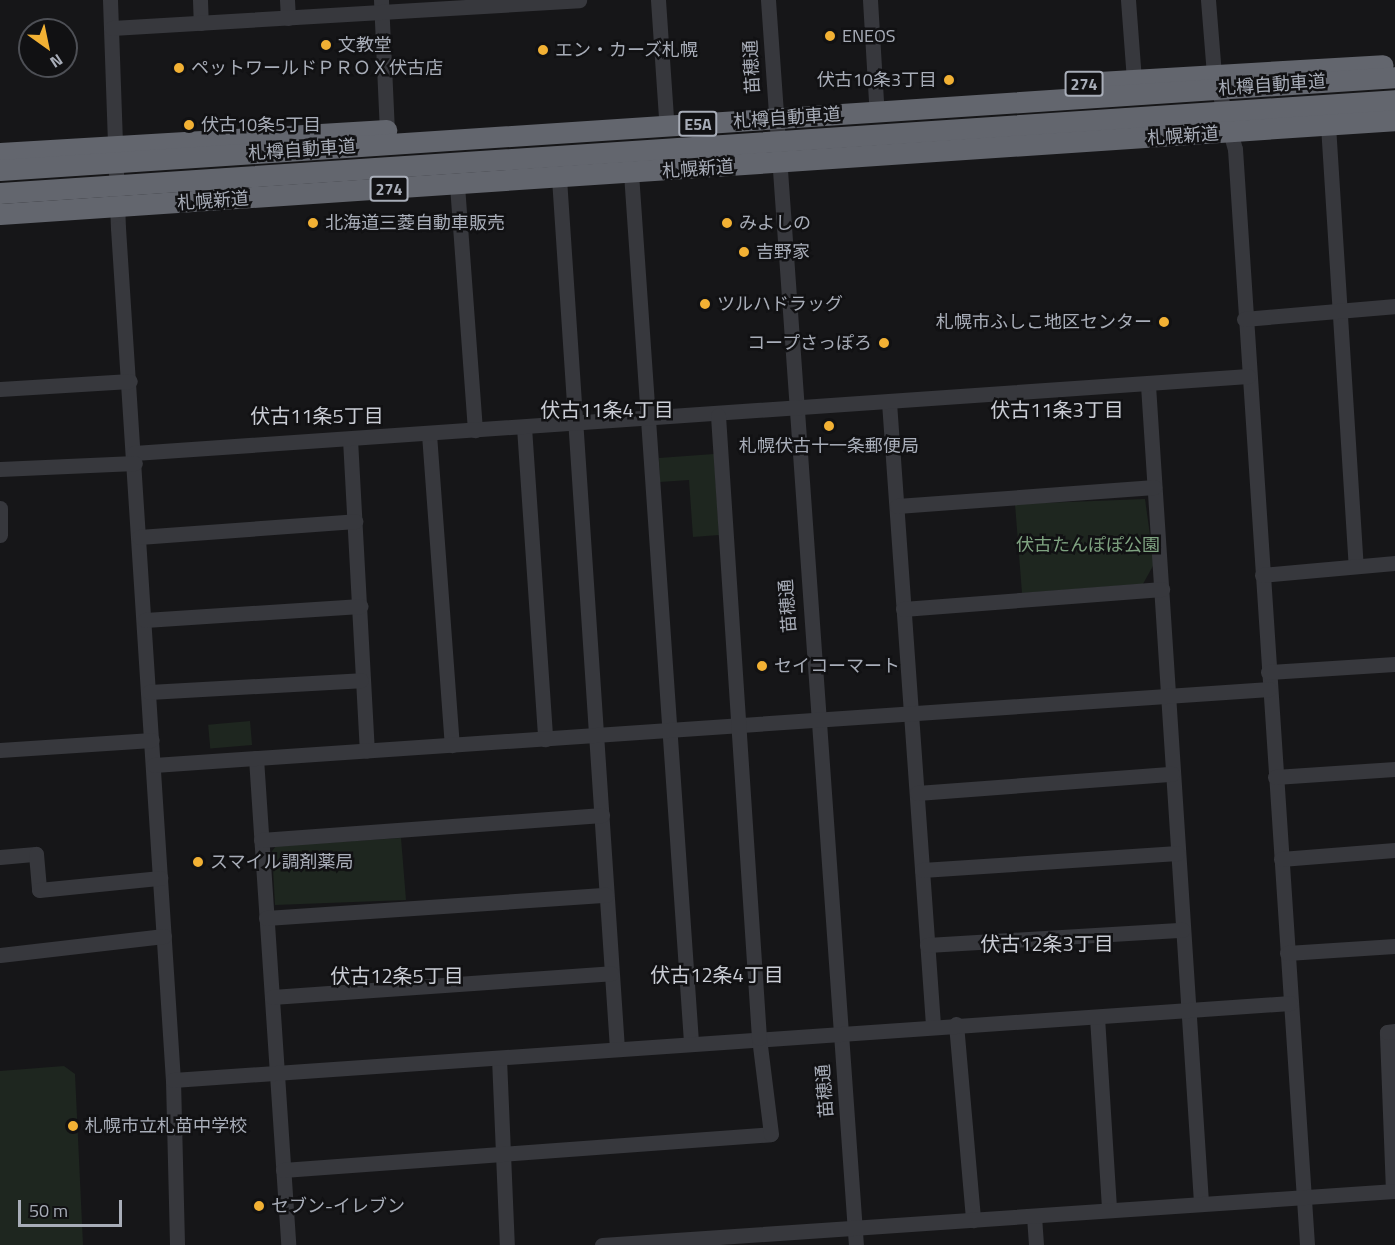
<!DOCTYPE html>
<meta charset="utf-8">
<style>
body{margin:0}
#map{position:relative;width:1395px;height:1245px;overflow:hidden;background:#161618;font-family:"Titillium Web","Noto Sans JP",sans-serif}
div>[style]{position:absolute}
.green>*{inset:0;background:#1e261f;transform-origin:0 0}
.minor>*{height:15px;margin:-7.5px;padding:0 7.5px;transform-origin:7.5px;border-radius:7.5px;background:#37383d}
.highway>*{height:21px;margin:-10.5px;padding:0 10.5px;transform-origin:10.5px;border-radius:10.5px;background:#63666e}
.dots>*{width:16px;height:16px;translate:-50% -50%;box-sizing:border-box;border:3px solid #111113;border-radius:50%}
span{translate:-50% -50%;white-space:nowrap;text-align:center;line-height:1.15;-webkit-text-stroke:5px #111113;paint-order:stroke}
.shield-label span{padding:2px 4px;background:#111113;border:2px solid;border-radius:4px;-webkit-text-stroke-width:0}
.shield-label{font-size:16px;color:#a8adb8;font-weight:700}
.poi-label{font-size:18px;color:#a8adb8}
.left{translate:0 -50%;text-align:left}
.right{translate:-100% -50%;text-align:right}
.street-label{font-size:18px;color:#a8adb8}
.park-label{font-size:18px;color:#7fa381}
.neighbourhood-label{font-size:20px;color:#c9ccd4}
.north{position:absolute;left:18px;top:18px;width:60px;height:60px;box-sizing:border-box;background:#111113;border:2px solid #4d4f55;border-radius:50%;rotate:147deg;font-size:16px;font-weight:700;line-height:24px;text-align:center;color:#a8adb8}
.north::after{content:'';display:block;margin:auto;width:21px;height:27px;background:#f2b134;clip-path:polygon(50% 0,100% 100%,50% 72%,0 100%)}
.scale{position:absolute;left:18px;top:1200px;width:104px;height:27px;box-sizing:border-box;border:3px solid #a8adb8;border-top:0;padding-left:8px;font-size:18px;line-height:21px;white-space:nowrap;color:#a8adb8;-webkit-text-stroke:4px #111113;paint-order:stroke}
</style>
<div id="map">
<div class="green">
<i style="clip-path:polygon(714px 454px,719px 535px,693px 537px,689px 480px,660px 482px,659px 458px)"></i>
<i style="clip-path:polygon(1145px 499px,1154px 564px,1143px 584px,1022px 593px,1015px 504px)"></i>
<i style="left:250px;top:721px;width:24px;height:42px;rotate:85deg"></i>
<i style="clip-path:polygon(401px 838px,406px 900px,275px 905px,272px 851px,276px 846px)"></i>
<i style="clip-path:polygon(64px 1066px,75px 1074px,83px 1245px,0 1245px,0 1071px)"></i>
</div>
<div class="minor">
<i style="left:110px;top:0;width:228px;rotate:88deg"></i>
<i style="left:118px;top:228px;width:854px;rotate:86.31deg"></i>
<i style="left:173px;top:1080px;width:165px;rotate:88.6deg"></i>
<i style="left:200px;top:0;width:23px;rotate:88deg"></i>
<i style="left:287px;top:0;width:18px;rotate:87deg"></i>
<i style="left:381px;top:0;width:130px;rotate:87.4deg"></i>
<i style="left:658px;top:0;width:117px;rotate:86.1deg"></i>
<i style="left:768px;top:0;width:1248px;rotate:85.96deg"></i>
<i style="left:870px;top:0;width:101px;rotate:86.6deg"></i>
<i style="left:1128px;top:0;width:80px;rotate:85.7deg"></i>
<i style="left:1208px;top:0;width:74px;rotate:85.4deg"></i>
<i style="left:1214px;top:74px;width:78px;rotate:74.4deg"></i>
<i style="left:1235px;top:149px;width:1098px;rotate:86.24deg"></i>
<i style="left:112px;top:28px;width:468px;rotate:-3.4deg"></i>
<i style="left:1328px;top:125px;width:441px;rotate:86.4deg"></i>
<i style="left:631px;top:173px;width:870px;rotate:86.05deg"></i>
<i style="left:559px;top:178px;width:872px;rotate:86.19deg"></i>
<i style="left:457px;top:185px;width:246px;rotate:85.8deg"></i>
<i style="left:1244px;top:319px;width:152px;rotate:-4.9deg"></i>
<i style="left:1148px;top:385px;width:820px;rotate:86.29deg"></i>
<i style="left:0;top:389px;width:130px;rotate:-3.5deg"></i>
<i style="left:889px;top:402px;width:625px;rotate:85.96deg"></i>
<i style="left:524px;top:427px;width:313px;rotate:86.1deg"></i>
<i style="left:429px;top:434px;width:312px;rotate:85.8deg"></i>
<i style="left:350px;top:439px;width:312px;rotate:86.9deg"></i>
<i style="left:134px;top:453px;width:1117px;rotate:-3.95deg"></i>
<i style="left:0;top:469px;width:135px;rotate:-2.5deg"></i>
<i style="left:897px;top:506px;width:258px;rotate:-4.2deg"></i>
<i style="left:0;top:508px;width:27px;rotate:90deg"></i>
<i style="left:139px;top:537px;width:217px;rotate:-4.2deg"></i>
<i style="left:1262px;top:575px;width:134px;rotate:-5.2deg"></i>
<i style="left:903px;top:609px;width:260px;rotate:-4.4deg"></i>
<i style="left:145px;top:620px;width:216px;rotate:-3.7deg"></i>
<i style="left:1268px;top:672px;width:127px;rotate:-3.6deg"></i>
<i style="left:149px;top:692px;width:212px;rotate:-3.2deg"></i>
<i style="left:0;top:750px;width:152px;rotate:-3.8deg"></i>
<i style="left:256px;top:758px;width:488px;rotate:86.2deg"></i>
<i style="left:154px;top:765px;width:1118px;rotate:-3.9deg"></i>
<i style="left:1275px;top:777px;width:120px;rotate:-3.8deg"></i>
<i style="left:917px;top:793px;width:256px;rotate:-4.3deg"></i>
<i style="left:261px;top:840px;width:342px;rotate:-4.2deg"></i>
<i style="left:0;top:857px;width:36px;rotate:-5deg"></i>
<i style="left:36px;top:854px;width:36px;rotate:85deg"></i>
<i style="left:39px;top:890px;width:122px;rotate:-5.7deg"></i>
<i style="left:1281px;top:859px;width:114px;rotate:-4.5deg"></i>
<i style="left:922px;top:870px;width:256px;rotate:-3.8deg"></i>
<i style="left:266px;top:918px;width:341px;rotate:-3.9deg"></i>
<i style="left:927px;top:945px;width:256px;rotate:-3.4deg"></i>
<i style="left:1287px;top:953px;width:108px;rotate:-3.7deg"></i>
<i style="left:0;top:955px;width:165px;rotate:-6.6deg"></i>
<i style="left:272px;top:997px;width:340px;rotate:-4deg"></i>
<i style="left:1097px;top:1017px;width:192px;rotate:86.4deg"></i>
<i style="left:956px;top:1024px;width:197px;rotate:85deg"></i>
<i style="left:499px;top:1058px;width:187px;rotate:87.6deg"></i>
<i style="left:173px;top:1080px;width:1120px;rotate:-3.94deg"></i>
<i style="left:283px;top:1170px;width:489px;rotate:-4.2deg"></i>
<i style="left:771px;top:1134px;width:97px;rotate:-97.1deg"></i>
<i style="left:759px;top:1038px;width:624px;rotate:-93.77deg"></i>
<i style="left:1393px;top:1191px;width:159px;rotate:-92.2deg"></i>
<i style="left:1387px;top:1032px;width:8px;rotate:-7deg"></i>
<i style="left:1034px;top:1216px;width:29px;rotate:86deg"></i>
<i style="left:602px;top:1245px;width:795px;rotate:-3.9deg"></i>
</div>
<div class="highway">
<i style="left:1099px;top:82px;width:284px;rotate:-3.4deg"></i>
<i style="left:0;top:153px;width:387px;rotate:-3.4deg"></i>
<i style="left:0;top:170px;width:1398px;rotate:-3.81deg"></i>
<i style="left:0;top:193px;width:1398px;rotate:-3.81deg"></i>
<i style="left:0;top:214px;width:1398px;rotate:-3.85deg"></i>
</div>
<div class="dots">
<i style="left:830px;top:36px;background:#f2b134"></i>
<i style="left:326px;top:45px;background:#f2b134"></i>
<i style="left:543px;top:50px;background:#f2b134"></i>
<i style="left:179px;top:68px;background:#f2b134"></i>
<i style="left:949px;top:80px;background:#f2b134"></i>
<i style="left:189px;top:125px;background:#f2b134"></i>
<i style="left:313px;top:223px;background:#f2b134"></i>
<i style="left:727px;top:223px;background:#f2b134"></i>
<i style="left:744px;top:252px;background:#f2b134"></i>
<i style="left:705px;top:304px;background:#f2b134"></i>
<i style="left:1164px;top:322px;background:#f2b134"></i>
<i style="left:884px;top:343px;background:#f2b134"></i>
<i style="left:829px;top:426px;background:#f2b134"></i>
<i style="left:762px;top:666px;background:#f2b134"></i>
<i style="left:198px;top:862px;background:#f2b134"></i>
<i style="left:73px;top:1126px;background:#f2b134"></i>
<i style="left:259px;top:1206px;background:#f2b134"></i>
</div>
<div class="shield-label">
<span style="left:1084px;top:84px">274</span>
<span style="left:698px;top:124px">E5A</span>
<span style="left:389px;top:189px">274</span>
</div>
<div class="poi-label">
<span class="left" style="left:842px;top:36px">ENEOS</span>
<span class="left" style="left:338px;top:45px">文教堂</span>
<span class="left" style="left:555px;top:50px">エン・カーズ札幌</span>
<span class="left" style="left:191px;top:68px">ペットワールドＰＲＯＸ伏古店</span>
<span class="right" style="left:937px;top:80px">伏古10条3丁目</span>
<span class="left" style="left:201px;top:125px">伏古10条5丁目</span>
<span class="left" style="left:325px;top:223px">北海道三菱自動車販売</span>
<span class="left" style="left:739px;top:223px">みよしの</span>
<span class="left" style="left:756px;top:252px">吉野家</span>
<span class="left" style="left:717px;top:304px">ツルハドラッグ</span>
<span class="right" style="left:1152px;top:322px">札幌市ふしこ地区センター</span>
<span class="right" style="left:872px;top:343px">コープさっぽろ</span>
<span style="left:829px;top:446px">札幌伏古十一条郵便局</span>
<span class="left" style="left:774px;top:666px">セイコーマート</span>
<span class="left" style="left:210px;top:862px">スマイル調剤薬局</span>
<span class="left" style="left:85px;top:1126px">札幌市立札苗中学校</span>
<span class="left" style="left:271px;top:1206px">セブン-イレブン</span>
</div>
<div class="street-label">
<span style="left:752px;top:67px;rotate:-93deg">苗穂通</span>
<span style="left:1272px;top:85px;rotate:-4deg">札樽自動車道</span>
<span style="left:787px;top:118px;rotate:-4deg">札樽自動車道</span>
<span style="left:1183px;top:136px;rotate:-4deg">札幌新道</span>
<span style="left:302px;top:150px;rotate:-4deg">札樽自動車道</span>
<span style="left:698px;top:169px;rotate:-4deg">札幌新道</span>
<span style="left:213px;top:201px;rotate:-4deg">札幌新道</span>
<span style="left:788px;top:606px;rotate:-94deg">苗穂通</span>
<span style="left:825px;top:1091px;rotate:-94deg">苗穂通</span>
</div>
<div class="park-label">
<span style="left:1088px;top:545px">伏古たんぽぽ公園</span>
</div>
<div class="neighbourhood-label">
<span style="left:607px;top:409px">伏古11条4丁目</span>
<span style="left:1057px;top:409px">伏古11条3丁目</span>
<span style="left:317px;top:415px">伏古11条5丁目</span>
<span style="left:1047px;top:943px">伏古12条3丁目</span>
<span style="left:717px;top:974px">伏古12条4丁目</span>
<span style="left:397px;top:975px">伏古12条5丁目</span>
</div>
<div class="north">N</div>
<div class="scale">50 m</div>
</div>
